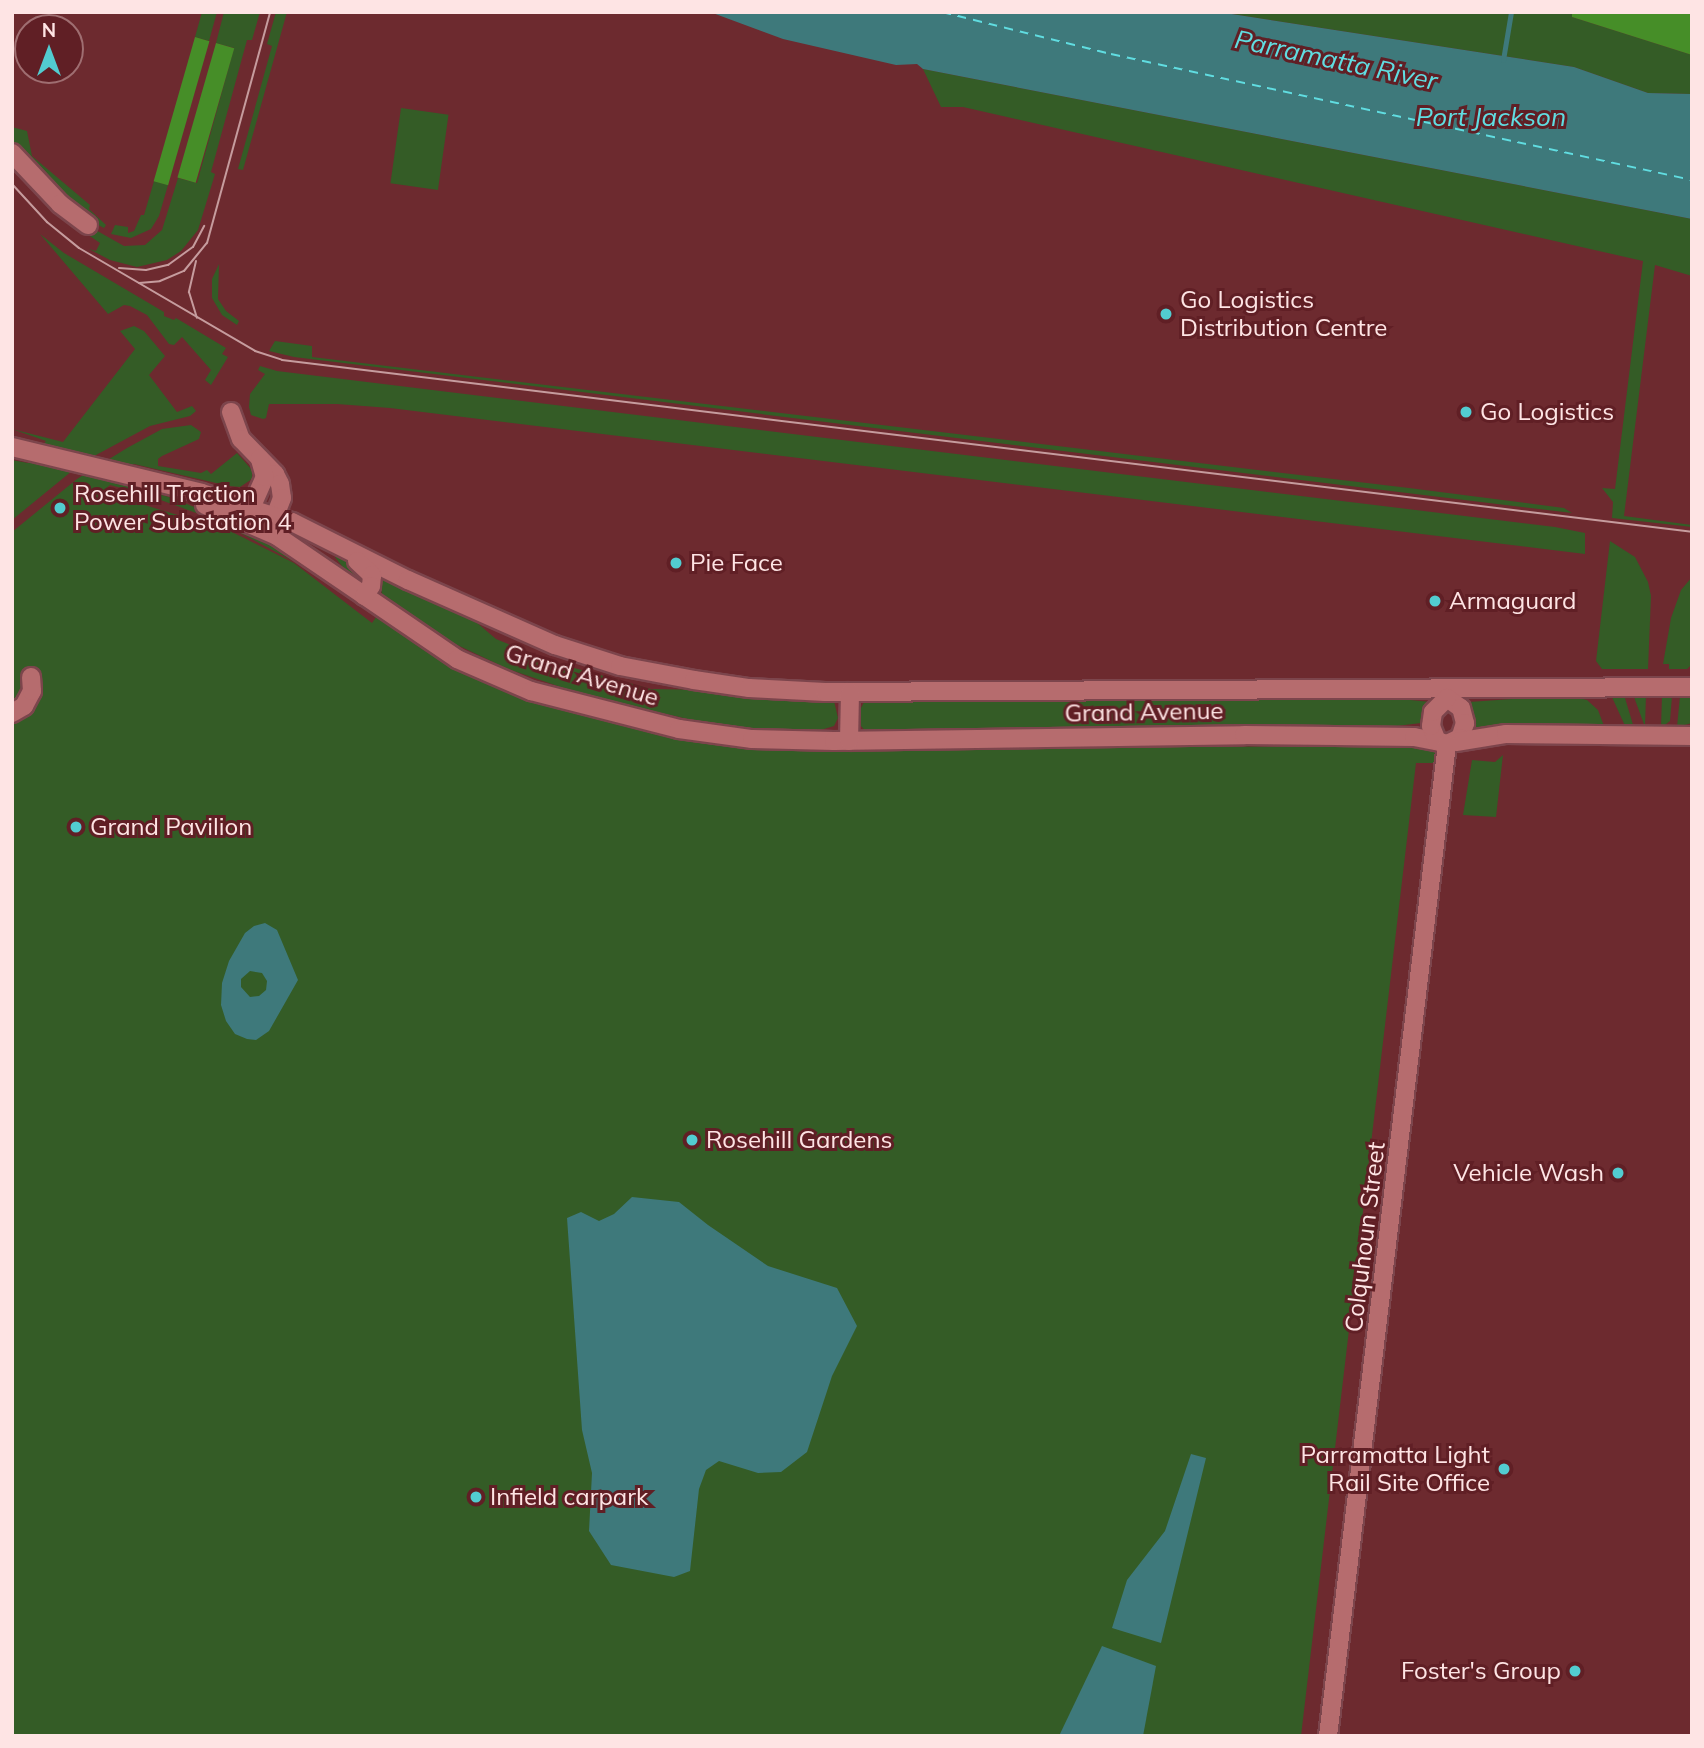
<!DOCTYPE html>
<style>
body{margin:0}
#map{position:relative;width:1704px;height:1748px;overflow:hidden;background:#6d2a2f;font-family:Mulish,sans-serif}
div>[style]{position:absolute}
.green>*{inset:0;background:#345c26;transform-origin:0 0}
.forest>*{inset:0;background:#468e28;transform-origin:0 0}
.water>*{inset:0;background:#3e797b}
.stream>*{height:4.5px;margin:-2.25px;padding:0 2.25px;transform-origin:2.25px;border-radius:2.25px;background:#3e797b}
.ferry>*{height:2px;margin-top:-1px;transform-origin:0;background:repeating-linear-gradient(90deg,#60dde1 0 9px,transparent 0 16px)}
.roads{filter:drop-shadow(2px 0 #7c454c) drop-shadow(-2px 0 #7c454c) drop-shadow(0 2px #7c454c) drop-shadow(0 -2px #7c454c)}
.minor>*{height:18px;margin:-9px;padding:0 9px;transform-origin:9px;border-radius:9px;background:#b66c6e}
.tram>*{height:2px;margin:-1px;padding:0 1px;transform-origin:1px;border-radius:1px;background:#c69c9e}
.dots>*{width:19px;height:19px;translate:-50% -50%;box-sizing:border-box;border:4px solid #601f25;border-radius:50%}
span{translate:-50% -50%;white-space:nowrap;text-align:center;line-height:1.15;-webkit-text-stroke:6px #601f25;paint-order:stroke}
.poi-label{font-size:24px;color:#fee4e4}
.left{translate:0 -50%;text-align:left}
.right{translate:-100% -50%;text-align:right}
.street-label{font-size:24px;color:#fee4e4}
.water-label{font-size:26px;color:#60dde1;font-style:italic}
.frame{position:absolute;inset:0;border:14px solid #fee4e4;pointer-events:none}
.north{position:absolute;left:14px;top:14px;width:70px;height:70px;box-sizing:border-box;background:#601f25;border:2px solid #9f6e71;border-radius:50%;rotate:0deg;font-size:19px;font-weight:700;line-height:28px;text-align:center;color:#fee4e4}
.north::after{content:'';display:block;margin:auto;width:24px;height:32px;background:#52ccd0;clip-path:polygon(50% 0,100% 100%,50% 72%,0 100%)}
</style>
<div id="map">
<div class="green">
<i style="clip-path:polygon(202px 12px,217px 12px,209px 41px,195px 37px)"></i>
<i style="clip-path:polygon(224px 12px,260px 12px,252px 40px,247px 40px,211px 172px,215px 174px,198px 230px,181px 251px,167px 260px,137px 267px,110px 260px,89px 249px,96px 251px,100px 243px,59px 215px,62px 211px,124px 246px,145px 245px,162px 230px,178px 178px,197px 183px,234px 48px,216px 43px)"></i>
<i style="clip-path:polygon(276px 12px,287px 12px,243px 170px,238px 169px,272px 46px,267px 44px)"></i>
<i style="clip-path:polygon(1219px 12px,1572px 12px,1572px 17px,1692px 55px,1692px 94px,1648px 93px,1574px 67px)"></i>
<i style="clip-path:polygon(923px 69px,1692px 219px,1692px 276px,1655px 265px,1624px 516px,1692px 525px,1692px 527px,1612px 518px,1613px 502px,1602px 488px,1615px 489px,1643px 261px,963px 107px,941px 107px)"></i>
<i style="left:401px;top:108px;width:48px;height:76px;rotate:8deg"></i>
<i style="clip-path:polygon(12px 127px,27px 131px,32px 156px,90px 205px,89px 209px,106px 225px,104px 228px,83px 217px,12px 145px)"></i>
<i style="clip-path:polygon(154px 181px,168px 185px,159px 216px,151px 229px,131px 238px,111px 234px,115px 225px,128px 227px,128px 233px,134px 231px,141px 215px,144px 215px)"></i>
<i style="clip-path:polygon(40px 234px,64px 253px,164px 312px,164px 316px,174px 320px,176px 318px,226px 348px,222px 354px,228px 357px,211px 385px,205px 380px,211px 370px,182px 337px,174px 345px,169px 344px,147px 315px,130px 306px,124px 305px,108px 314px)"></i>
<i style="clip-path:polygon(219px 264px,218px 299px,226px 311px,239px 321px,237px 325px,222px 315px,212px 298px,212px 279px)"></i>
<i style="clip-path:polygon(134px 326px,144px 331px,165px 356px,149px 375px,177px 412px,192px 406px,196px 411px,190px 416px,150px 426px,83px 462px,12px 520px,12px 460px,28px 463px,46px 441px,12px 429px,63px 442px,135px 349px,120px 331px)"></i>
<i style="clip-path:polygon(275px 341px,312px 346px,312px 357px,1409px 488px,1564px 508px,1572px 513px,294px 357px,269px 351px)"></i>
<i style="clip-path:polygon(260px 366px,277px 371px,1555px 527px,1585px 533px,1585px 554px,390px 408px,337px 404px,269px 404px,266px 418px,263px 419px,251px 415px,249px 407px,250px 394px,265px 374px,258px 370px)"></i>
<i style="clip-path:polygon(191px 425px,201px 432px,199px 439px,162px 456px,158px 459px,158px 466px,201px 473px,207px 470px,211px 474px,237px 453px,252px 470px,252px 479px,240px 487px,229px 486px,134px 464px,114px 482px,169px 497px,225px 519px,299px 561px,293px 561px,218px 521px,147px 495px,110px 485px,102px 492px,230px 531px,294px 563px,372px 623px,376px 617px,427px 649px,475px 673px,605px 721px,708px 741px,858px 748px,1426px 746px,1434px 749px,1438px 763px,1416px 763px,1301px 1736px,12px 1736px,12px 532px,77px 479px,127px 448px,162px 429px)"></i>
<i style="clip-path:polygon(1610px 541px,1635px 557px,1648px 582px,1651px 596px,1648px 669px,1602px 669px,1596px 661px)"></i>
<i style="clip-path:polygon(336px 555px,349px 561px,365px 578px,363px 584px,348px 574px,335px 557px)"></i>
<i style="clip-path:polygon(377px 571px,469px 616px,496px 639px,549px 661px,651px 689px,708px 690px,834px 701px,838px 718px,834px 726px,817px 731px,761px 729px,705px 723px,584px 695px,508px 669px,432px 633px,383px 599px)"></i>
<i style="clip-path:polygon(1692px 577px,1690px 666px,1687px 669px,1669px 669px,1669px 664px,1663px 664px,1671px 618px,1681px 590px)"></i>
<i style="clip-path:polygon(1683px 693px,1692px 693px,1692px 723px,1677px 727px,1680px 696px)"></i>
<i style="clip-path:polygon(1635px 694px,1646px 694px,1645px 727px,1634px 697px)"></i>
<i style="clip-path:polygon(1359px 695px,1431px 702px,1421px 723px,1380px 728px,865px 731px,861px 726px,861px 708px,865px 700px)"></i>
<i style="clip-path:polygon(1566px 695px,1587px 700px,1598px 710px,1604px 726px,1564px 731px,1473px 728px,1469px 702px)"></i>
<i style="clip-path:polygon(1611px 695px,1625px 698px,1634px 728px,1626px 728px)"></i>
<i style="clip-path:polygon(1662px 695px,1672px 696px,1670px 721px,1661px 728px)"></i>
<i style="clip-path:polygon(1503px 755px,1496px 817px,1463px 815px,1472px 760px,1495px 762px)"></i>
</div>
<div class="forest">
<i style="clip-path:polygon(1572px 12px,1692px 12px,1692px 55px,1572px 17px)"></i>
<i style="left:195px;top:37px;width:15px;height:150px;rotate:16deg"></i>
<i style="left:216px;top:43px;width:19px;height:140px;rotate:16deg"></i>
</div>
<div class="water">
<i style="clip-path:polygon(710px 12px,1219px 12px,1574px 67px,1648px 93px,1692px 94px,1692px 219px,923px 69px,917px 64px,896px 65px,783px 39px)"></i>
<i style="clip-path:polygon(evenodd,265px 923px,277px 930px,298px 980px,269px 1031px,256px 1040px,247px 1039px,235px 1034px,226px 1021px,221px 1005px,222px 983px,229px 961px,245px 933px,254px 926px,265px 923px,250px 971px,262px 973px,267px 981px,266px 990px,259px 996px,250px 997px,241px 987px,241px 979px,250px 971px)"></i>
<i style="clip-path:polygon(632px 1197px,679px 1202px,708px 1225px,768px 1266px,837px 1288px,857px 1326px,832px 1376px,807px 1452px,781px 1472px,758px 1473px,719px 1461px,706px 1470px,699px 1489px,690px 1571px,674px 1577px,611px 1565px,589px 1531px,592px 1473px,582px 1430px,567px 1218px,581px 1212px,599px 1221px,614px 1214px)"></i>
<i style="clip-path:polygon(1191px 1454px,1206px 1458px,1161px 1643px,1112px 1628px,1127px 1580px,1165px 1531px)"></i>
<i style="clip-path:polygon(1102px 1646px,1156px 1666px,1143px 1736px,1059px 1736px)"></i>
</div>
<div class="stream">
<i style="left:1503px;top:60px;width:49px;rotate:-80.5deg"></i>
</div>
<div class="ferry">
<i style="left:942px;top:12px;width:174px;rotate:14deg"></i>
<i style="left:1111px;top:54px;width:595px;rotate:12.24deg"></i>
</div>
<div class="roads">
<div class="minor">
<i style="left:12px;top:153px;width:70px;rotate:46.7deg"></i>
<i style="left:60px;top:204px;width:35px;rotate:37deg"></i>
<i style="left:231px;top:412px;width:29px;rotate:70deg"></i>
<i style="left:241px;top:439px;width:49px;rotate:45.8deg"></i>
<i style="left:275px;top:474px;width:11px;rotate:63deg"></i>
<i style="left:280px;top:484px;width:14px;rotate:82deg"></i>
<i style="left:282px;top:498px;width:19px;rotate:111deg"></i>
<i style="left:12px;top:447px;width:195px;rotate:13.6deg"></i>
<i style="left:202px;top:493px;width:95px;rotate:17.9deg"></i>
<i style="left:292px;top:522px;width:130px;rotate:26.6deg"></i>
<i style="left:408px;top:580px;width:161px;rotate:23.9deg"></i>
<i style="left:555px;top:645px;width:68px;rotate:17.9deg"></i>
<i style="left:620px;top:666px;width:75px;rotate:10.7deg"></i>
<i style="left:694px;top:680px;width:56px;rotate:8.3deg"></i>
<i style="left:749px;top:688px;width:76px;rotate:3deg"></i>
<i style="left:825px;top:692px;width:867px;rotate:-0.33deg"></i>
<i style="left:205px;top:505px;width:78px;rotate:23.3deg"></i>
<i style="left:277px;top:536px;width:218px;rotate:34.3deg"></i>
<i style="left:457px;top:659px;width:81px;rotate:23.4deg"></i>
<i style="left:531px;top:691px;width:153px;rotate:14.4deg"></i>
<i style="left:679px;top:729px;width:74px;rotate:7.8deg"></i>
<i style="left:752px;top:739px;width:82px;rotate:1.4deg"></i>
<i style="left:834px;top:741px;width:410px;rotate:-0.8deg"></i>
<i style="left:1244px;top:735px;width:170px;rotate:0.7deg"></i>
<i style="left:1414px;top:737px;width:25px;rotate:11deg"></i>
<i style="left:254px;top:517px;width:9px;rotate:-108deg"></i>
<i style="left:251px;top:508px;width:34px;rotate:-66deg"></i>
<i style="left:265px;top:477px;width:19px;rotate:-106deg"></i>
<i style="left:357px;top:561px;width:21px;rotate:43deg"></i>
<i style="left:372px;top:575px;width:11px;rotate:95deg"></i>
<i style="left:371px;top:586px;width:12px;rotate:125deg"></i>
<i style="left:1447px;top:698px;width:17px;rotate:36deg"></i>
<i style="left:1461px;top:708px;width:16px;rotate:75deg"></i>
<i style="left:1465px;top:723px;width:16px;rotate:108deg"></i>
<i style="left:1460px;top:738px;width:14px;rotate:155deg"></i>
<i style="left:1447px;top:744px;width:10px;rotate:-163deg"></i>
<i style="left:1437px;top:741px;width:16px;rotate:-112deg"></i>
<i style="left:1431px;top:726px;width:14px;rotate:-82deg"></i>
<i style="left:1433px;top:712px;width:20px;rotate:-45deg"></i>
<i style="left:12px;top:713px;width:14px;rotate:-30deg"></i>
<i style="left:24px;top:706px;width:17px;rotate:-62deg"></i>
<i style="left:32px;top:691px;width:14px;rotate:-94deg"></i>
<i style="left:849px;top:741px;width:49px;rotate:-88.8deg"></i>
<i style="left:1456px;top:742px;width:51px;rotate:-9.1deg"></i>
<i style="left:1506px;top:734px;width:186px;rotate:0.6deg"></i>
<i style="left:1328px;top:1736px;width:999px;rotate:-83.16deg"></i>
</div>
</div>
<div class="tram">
<i style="left:12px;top:184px;width:52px;rotate:47.4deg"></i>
<i style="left:47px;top:222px;width:41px;rotate:39.1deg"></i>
<i style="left:79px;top:248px;width:204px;rotate:30.3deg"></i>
<i style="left:255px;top:351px;width:28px;rotate:18deg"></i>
<i style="left:282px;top:360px;width:1420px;rotate:6.95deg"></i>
<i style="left:196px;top:261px;width:32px;rotate:103deg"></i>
<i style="left:189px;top:292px;width:27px;rotate:73deg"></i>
<i style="left:119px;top:268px;width:27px;rotate:4deg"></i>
<i style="left:146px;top:270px;width:23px;rotate:-13deg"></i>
<i style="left:168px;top:265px;width:31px;rotate:-36deg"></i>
<i style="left:193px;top:247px;width:24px;rotate:-62deg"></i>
<i style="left:139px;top:283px;width:21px;rotate:-5deg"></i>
<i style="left:160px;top:281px;width:26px;rotate:-23deg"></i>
<i style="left:184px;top:271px;width:36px;rotate:-51deg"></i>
<i style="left:207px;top:243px;width:239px;rotate:-74.7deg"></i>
</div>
<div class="dots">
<i style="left:1166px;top:314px;background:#52ccd0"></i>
<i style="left:1466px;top:412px;background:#52ccd0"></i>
<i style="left:60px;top:508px;background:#52ccd0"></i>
<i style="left:676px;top:563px;background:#52ccd0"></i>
<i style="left:1435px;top:601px;background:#52ccd0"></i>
<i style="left:76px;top:827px;background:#52ccd0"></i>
<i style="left:692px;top:1140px;background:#52ccd0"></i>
<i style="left:1618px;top:1173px;background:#52ccd0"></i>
<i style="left:1504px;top:1469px;background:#52ccd0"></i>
<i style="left:476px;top:1497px;background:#52ccd0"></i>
<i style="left:1575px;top:1671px;background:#52ccd0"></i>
</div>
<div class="poi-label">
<span class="left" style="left:1180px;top:314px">Go Logistics<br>Distribution Centre</span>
<span class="left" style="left:1480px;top:412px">Go Logistics</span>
<span class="left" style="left:74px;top:508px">Rosehill Traction<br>Power Substation 4</span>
<span class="left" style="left:690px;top:563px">Pie Face</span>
<span class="left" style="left:1449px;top:601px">Armaguard</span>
<span class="left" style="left:90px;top:827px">Grand Pavilion</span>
<span class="left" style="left:706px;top:1140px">Rosehill Gardens</span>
<span class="right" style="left:1604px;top:1173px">Vehicle Wash</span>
<span class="right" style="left:1490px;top:1469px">Parramatta Light<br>Rail Site Office</span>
<span class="left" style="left:490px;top:1497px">Infield carpark</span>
<span class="right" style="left:1561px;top:1671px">Foster's Group</span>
</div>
<div class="street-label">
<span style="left:582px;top:675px;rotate:17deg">Grand Avenue</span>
<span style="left:1144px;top:712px;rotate:-1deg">Grand Avenue</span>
<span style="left:1365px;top:1237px;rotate:-83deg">Colquhoun Street</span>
</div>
<div class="water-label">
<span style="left:1336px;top:60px;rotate:12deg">Parramatta River</span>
<span style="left:1491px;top:117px">Port Jackson</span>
</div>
<div class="frame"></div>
<div class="north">N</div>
</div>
